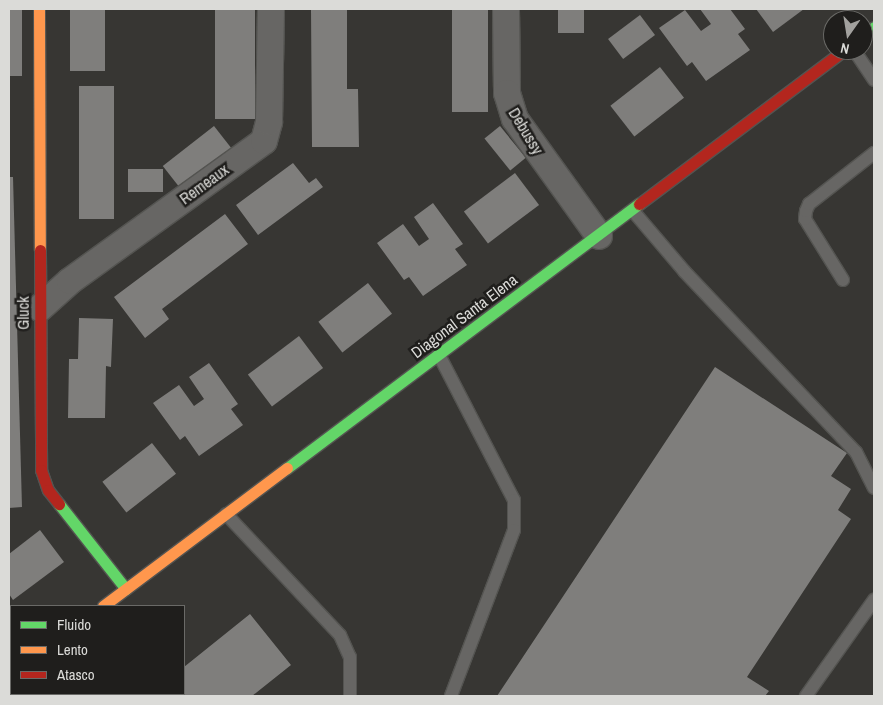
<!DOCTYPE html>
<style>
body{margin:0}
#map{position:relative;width:883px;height:705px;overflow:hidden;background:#373633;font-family:"Archivo Narrow",sans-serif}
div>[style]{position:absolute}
.building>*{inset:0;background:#7f7e7c;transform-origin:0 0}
.roads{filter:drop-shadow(1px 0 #545451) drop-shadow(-1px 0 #545451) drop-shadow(0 1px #545451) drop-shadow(0 -1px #545451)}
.lane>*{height:12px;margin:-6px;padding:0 6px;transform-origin:6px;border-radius:6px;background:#676664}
.street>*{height:26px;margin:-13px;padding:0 13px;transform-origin:13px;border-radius:13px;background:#676664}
.fast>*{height:11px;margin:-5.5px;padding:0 5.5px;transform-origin:5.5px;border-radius:5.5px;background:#63d668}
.slow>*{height:11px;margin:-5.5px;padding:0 5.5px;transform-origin:5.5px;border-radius:5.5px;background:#ff974d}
.jam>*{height:11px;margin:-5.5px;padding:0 5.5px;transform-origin:5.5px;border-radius:5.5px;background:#b3261e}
span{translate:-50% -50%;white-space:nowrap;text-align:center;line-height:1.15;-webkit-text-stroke:5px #1f1e1c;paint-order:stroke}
.street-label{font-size:16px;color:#dbdbd8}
.frame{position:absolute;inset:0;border:10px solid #dbdbd8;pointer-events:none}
.legend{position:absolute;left:10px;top:605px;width:175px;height:90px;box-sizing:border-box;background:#1f1e1c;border:1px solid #6a6a67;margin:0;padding:6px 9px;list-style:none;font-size:15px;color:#dbdbd8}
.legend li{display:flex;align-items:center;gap:10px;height:25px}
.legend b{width:25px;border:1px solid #6a6a67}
.north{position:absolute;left:823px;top:10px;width:50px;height:50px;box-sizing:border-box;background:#1f1e1c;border:1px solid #6a6a67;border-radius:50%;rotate:193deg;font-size:14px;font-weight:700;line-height:20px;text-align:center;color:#dbdbd8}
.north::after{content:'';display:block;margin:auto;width:18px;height:22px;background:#a2a19e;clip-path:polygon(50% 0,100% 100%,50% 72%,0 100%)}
</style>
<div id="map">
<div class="building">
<i style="left:9px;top:9px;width:13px;height:67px"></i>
<i style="left:70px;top:9px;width:35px;height:62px"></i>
<i style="left:215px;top:9px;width:40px;height:110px"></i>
<i style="clip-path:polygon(311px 9px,347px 9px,347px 89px,358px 89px,359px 147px,312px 147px)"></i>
<i style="left:452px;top:9px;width:36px;height:103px"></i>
<i style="left:558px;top:9px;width:26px;height:24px"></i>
<i style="clip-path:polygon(700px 9px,730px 9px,745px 29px,738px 34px,750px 50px,706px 81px,692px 62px,687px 66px,659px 28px,685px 10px,701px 31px,711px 24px)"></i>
<i style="clip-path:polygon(756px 9px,804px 9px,773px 32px)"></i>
<i style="left:640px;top:15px;width:25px;height:40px;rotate:53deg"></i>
<i style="left:660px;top:67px;width:39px;height:63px;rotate:52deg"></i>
<i style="left:79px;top:86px;width:35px;height:133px"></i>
<i style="left:214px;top:126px;width:28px;height:65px;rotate:52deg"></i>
<i style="left:500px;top:126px;width:41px;height:20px;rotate:51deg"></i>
<i style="clip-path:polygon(293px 163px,309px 183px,316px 178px,323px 187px,258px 235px,236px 205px)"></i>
<i style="left:128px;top:169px;width:35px;height:23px"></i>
<i style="left:515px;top:173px;width:40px;height:64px;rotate:53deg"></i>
<i style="clip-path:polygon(9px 177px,13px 177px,22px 507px,9px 508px)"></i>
<i style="clip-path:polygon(433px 203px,463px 244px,455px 249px,467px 265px,423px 296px,409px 277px,404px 280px,377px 243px,403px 224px,419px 246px,429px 239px,414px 217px)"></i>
<i style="clip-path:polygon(225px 214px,248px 244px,162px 309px,169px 319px,145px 338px,114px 297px)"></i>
<i style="left:368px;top:283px;width:39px;height:63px;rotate:52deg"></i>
<i style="clip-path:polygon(79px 318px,113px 319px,111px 367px,106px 366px,105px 418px,68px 418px,69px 359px,78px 359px)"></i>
<i style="left:299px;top:336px;width:40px;height:64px;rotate:53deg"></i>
<i style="clip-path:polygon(209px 363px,238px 404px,231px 409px,243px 425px,199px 456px,185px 436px,180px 440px,153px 403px,179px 385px,194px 406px,204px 399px,189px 377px)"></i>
<i style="clip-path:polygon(715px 367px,847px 453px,831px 476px,851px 489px,838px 510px,851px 519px,747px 677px,769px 691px,765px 696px,497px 696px)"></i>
<i style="left:152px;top:443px;width:39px;height:63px;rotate:52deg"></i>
<i style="clip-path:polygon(40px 530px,64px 562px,13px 600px,9px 594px,9px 554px)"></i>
<i style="clip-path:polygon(250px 614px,291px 665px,252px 696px,147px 696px,184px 694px,184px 667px)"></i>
</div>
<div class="roads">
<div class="lane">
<i style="left:854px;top:50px;width:36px;rotate:56deg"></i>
<i style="left:633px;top:211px;width:79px;rotate:49.6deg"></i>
<i style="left:684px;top:271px;width:250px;rotate:46.5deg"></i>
<i style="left:856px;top:452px;width:40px;rotate:63.4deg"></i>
<i style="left:843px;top:280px;width:72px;rotate:-121.9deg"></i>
<i style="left:805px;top:219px;width:8px;rotate:-83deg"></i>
<i style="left:806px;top:211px;width:8px;rotate:-67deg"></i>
<i style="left:809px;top:204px;width:83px;rotate:-38.1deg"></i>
<i style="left:439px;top:355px;width:163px;rotate:62.7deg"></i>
<i style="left:514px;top:500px;width:30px;rotate:90deg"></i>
<i style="left:514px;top:530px;width:178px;rotate:110.8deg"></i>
<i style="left:226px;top:514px;width:166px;rotate:46.7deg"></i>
<i style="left:340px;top:635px;width:24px;rotate:66deg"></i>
<i style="left:350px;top:657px;width:39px;rotate:90deg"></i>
<i style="left:28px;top:694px;width:3px;rotate:45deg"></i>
<i style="left:806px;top:696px;width:118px;rotate:-54.7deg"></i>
</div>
<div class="street">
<i style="left:506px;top:9px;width:84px;rotate:89.3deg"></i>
<i style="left:507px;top:93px;width:27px;rotate:73deg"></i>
<i style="left:515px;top:119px;width:144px;rotate:54.3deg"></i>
<i style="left:40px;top:308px;width:40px;rotate:-42deg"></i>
<i style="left:70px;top:281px;width:239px;rotate:-35.8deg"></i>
<i style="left:264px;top:141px;width:20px;rotate:-75deg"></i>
<i style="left:269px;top:122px;width:113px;rotate:-89deg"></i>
</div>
<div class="fast">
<i style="left:863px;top:36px;width:14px;rotate:-39deg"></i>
<i style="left:287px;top:468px;width:440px;rotate:-36.9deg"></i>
<i style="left:59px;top:504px;width:108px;rotate:51.8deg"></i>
<i style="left:9px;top:677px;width:2px;rotate:-27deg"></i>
</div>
<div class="slow">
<i style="left:39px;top:9px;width:241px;rotate:89.8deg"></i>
<i style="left:103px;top:606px;width:230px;rotate:-36.9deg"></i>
</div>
<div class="jam">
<i style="left:639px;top:204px;width:256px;rotate:-36.9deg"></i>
<i style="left:40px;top:250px;width:220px;rotate:89.7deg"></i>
<i style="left:41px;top:470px;width:21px;rotate:71deg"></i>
<i style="left:48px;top:490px;width:18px;rotate:52deg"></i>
</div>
</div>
<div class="street-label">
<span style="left:526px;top:131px;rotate:59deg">Debussy</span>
<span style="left:204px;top:184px;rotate:-36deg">Remeaux</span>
<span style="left:23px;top:313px;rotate:-90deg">Gluck</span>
<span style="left:464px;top:316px;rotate:-37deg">Diagonal Santa Elena</span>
</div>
<div class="frame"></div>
<ul class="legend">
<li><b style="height:6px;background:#63d668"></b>Fluido</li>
<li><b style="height:6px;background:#ff974d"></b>Lento</li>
<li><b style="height:6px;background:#b3261e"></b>Atasco</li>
</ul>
<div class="north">N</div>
</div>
